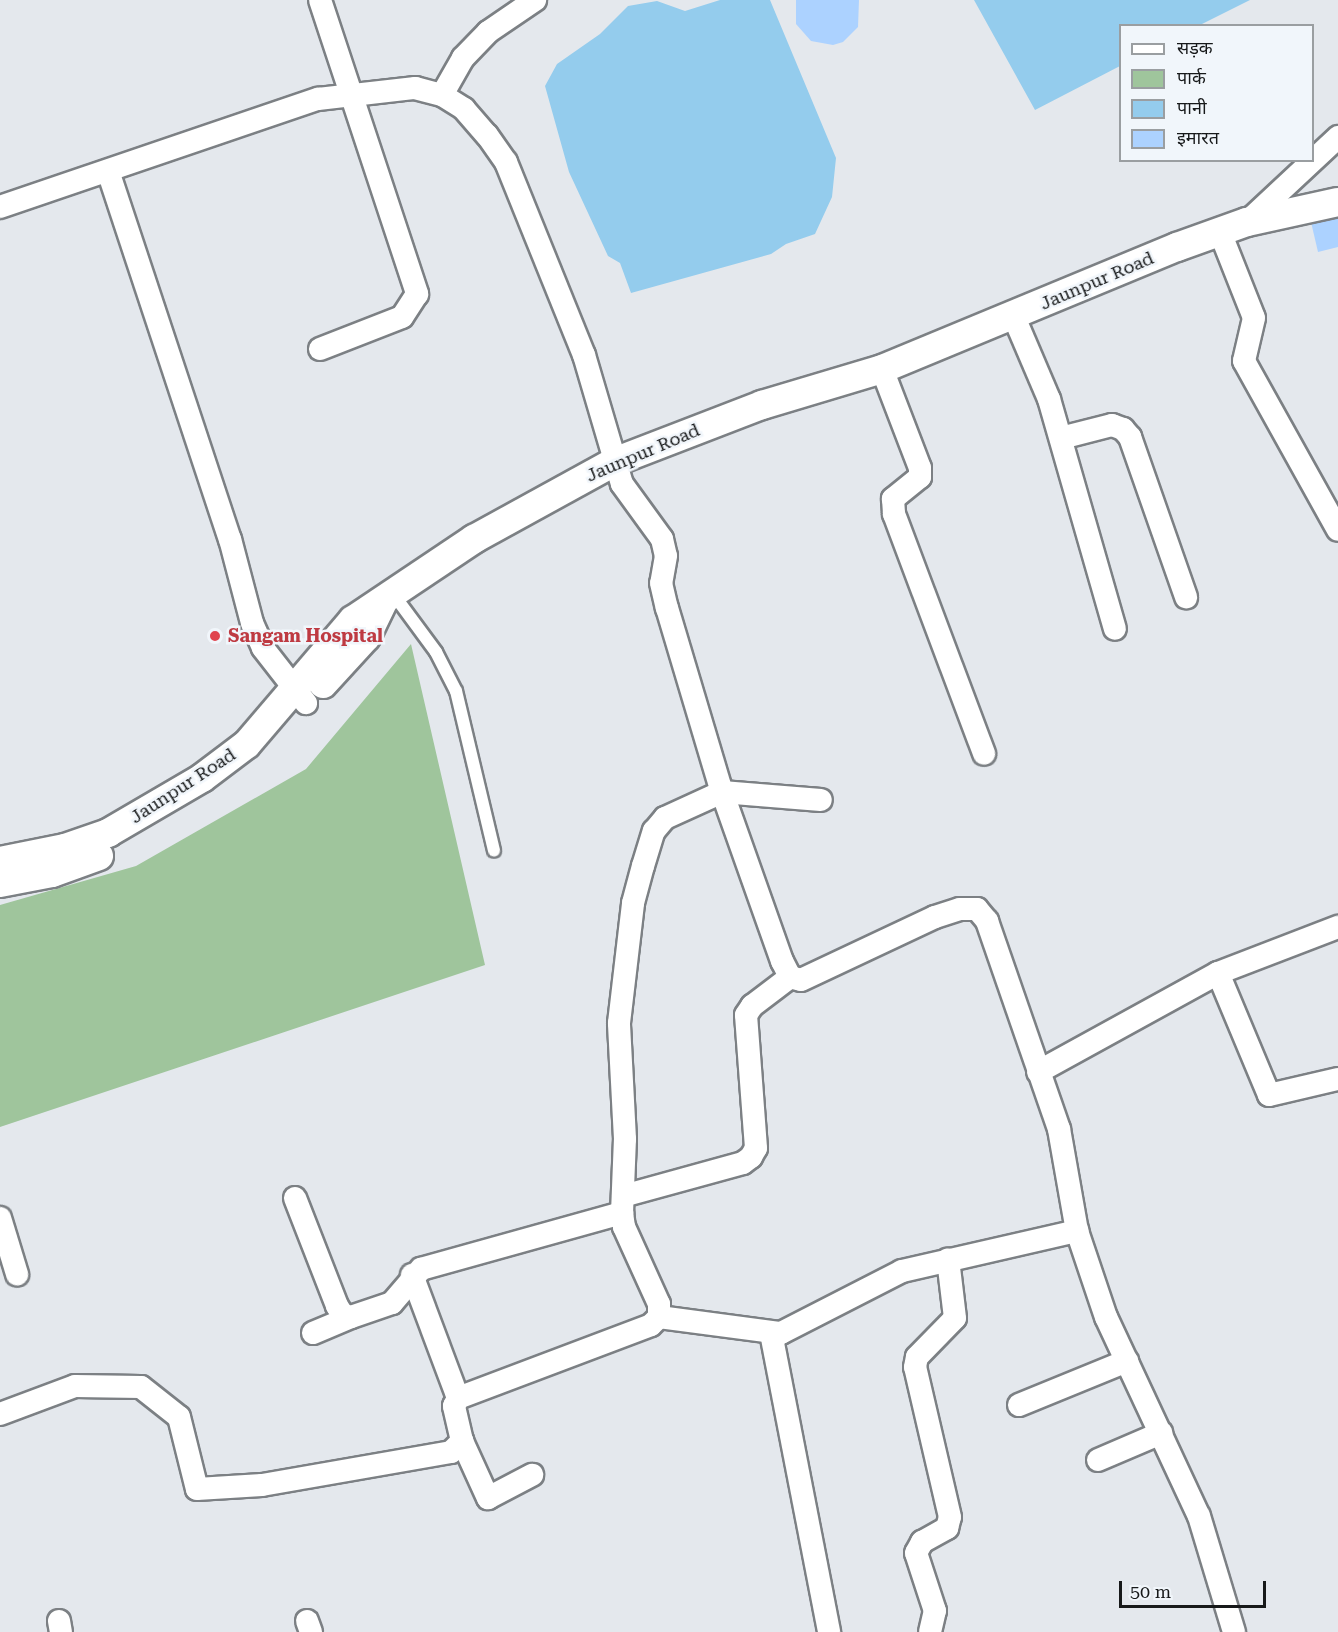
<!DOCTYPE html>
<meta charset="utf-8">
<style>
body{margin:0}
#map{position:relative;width:1338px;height:1632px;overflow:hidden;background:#e4e8ed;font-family:"Roboto Serif","Noto Sans Devanagari",serif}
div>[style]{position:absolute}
.green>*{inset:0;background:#9fc59c}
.water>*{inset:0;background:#94cced}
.building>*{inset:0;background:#acd2ff}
.roads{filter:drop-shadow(2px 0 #7c8084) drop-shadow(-2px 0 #7c8084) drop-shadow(0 2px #7c8084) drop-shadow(0 -2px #7c8084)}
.service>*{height:12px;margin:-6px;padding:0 6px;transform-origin:6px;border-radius:6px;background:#fff}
.minor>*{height:22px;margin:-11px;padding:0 11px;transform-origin:11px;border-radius:11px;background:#fff}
.tertiary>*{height:28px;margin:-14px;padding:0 14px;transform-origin:14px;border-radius:14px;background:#fff}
.dots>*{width:16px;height:16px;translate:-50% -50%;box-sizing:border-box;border:3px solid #f1f6fb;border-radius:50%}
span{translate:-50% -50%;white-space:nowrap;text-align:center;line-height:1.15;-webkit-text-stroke:5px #f1f6fb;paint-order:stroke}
.street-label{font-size:18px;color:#17191a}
.health-label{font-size:18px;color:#be3a42;font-weight:700}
.left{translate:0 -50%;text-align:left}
.legend{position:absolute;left:1119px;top:24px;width:195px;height:138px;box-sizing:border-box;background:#f1f6fb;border:2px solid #9a9ea1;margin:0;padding:8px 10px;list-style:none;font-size:18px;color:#17191a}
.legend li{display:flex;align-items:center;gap:12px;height:30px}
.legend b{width:30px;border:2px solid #9a9ea1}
.scale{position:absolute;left:1119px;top:1581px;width:147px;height:27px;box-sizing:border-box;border:3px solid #17191a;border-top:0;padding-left:8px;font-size:18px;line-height:21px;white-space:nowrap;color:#17191a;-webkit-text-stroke:4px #f1f6fb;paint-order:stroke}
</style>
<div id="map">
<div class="green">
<i style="clip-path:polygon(411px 644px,485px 965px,0 1127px,0 905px,136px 866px,306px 769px)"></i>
</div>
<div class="water">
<i style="clip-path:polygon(720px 0,770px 0,836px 158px,832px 197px,815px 234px,786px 244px,771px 254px,631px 293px,620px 263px,608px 256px,569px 172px,545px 86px,557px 64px,600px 34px,628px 6px,657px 1px,685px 11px)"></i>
<i style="clip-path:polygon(974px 0,1250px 0,1200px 25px,1120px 26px,1120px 66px,1035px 110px)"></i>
</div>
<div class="building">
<i style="clip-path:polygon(796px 0,859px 0,858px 27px,843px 42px,833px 45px,811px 41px,796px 24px)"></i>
<i style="clip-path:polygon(1338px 215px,1338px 247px,1318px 252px,1311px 222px)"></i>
</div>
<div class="roads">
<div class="service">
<i style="left:394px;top:595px;width:71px;rotate:53.6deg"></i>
<i style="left:436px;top:652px;width:44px;rotate:62.9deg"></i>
<i style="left:456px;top:691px;width:164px;rotate:76.6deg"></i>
</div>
<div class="minor">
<i style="left:320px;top:0;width:310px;rotate:71.7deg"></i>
<i style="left:417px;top:294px;width:27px;rotate:123deg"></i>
<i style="left:402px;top:317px;width:88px;rotate:158.7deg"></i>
<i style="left:442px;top:95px;width:43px;rotate:-60.4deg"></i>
<i style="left:463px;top:58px;width:36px;rotate:-46deg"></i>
<i style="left:488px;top:32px;width:57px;rotate:-34.2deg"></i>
<i style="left:108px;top:171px;width:388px;rotate:71.7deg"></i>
<i style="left:230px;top:539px;width:87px;rotate:75.3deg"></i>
<i style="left:252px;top:623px;width:27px;rotate:66deg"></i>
<i style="left:263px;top:648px;width:70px;rotate:52deg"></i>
<i style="left:0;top:207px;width:336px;rotate:-18.8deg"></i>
<i style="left:318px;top:99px;width:98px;rotate:-6.5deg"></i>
<i style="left:415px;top:88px;width:28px;rotate:15deg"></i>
<i style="left:442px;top:95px;width:26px;rotate:32deg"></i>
<i style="left:464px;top:109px;width:35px;rotate:49deg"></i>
<i style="left:487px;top:135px;width:33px;rotate:55deg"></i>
<i style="left:506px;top:162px;width:208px;rotate:68deg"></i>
<i style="left:584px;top:355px;width:134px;rotate:73.6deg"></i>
<i style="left:622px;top:484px;width:68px;rotate:54deg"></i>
<i style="left:662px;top:539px;width:17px;rotate:77deg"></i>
<i style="left:666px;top:556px;width:27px;rotate:100deg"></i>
<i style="left:661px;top:583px;width:26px;rotate:77deg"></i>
<i style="left:667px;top:608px;width:186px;rotate:73.4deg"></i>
<i style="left:720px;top:786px;width:186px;rotate:70.5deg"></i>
<i style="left:782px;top:961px;width:18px;rotate:63deg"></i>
<i style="left:790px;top:977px;width:11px;rotate:15deg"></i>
<i style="left:801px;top:980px;width:148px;rotate:-25.2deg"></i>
<i style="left:935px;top:917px;width:26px;rotate:-18deg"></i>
<i style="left:960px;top:909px;width:17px"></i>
<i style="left:977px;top:909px;width:16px;rotate:50deg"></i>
<i style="left:987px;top:921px;width:220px;rotate:70.9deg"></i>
<i style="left:1059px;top:1129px;width:104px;rotate:80deg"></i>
<i style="left:1077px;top:1231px;width:91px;rotate:71.4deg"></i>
<i style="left:1106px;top:1317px;width:220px;rotate:65deg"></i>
<i style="left:1199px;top:1516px;width:121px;rotate:73.2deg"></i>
<i style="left:1247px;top:222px;width:125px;rotate:-43deg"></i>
<i style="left:1220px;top:232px;width:92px;rotate:68.4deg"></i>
<i style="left:1254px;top:318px;width:44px;rotate:103.1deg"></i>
<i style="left:1244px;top:361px;width:193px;rotate:60.9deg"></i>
<i style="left:1014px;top:317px;width:89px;rotate:66.9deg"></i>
<i style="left:1049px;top:399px;width:239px;rotate:74deg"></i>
<i style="left:882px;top:369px;width:106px;rotate:69deg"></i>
<i style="left:920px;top:468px;width:9px;rotate:90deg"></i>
<i style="left:920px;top:477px;width:35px;rotate:141deg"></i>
<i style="left:893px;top:499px;width:15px;rotate:86deg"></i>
<i style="left:894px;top:514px;width:256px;rotate:69.4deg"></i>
<i style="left:1061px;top:438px;width:53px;rotate:-14.3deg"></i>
<i style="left:1112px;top:425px;width:12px;rotate:20deg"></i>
<i style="left:1123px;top:429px;width:11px;rotate:49deg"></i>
<i style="left:1130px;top:437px;width:170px;rotate:70.7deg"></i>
<i style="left:1218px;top:973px;width:129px;rotate:-21deg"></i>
<i style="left:1038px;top:1072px;width:205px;rotate:-28.8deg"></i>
<i style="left:1218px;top:973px;width:132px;rotate:67.3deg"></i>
<i style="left:1269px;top:1095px;width:71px;rotate:-13.1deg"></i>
<i style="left:623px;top:1196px;width:124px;rotate:-15.4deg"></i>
<i style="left:743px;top:1163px;width:10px;rotate:-37deg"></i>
<i style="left:751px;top:1157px;width:10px;rotate:-61deg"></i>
<i style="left:756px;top:1148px;width:133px;rotate:-94.3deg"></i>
<i style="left:746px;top:1015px;width:11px;rotate:-56deg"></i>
<i style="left:752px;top:1006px;width:48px;rotate:-37.3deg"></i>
<i style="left:295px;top:1198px;width:116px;rotate:68.7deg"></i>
<i style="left:337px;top:1306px;width:11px;rotate:56deg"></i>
<i style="left:343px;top:1315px;width:8px;rotate:14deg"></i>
<i style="left:351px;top:1317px;width:43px;rotate:-18.9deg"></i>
<i style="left:392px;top:1303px;width:45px;rotate:-49.5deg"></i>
<i style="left:421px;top:1269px;width:209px;rotate:-15.6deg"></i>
<i style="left:0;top:1218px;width:59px;rotate:73.1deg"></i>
<i style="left:412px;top:1275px;width:131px;rotate:69.5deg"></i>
<i style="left:659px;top:1317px;width:123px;rotate:7.5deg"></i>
<i style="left:781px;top:1333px;width:136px;rotate:-27.1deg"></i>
<i style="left:902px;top:1271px;width:180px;rotate:-12.9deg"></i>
<i style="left:313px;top:1333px;width:41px;rotate:-22.8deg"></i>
<i style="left:771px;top:1333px;width:305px;rotate:79deg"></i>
<i style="left:1019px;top:1405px;width:117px;rotate:-22.2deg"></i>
<i style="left:0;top:1414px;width:80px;rotate:-20.5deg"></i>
<i style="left:75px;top:1386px;width:66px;rotate:0.9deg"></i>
<i style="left:141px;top:1387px;width:48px;rotate:38.3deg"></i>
<i style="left:179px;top:1417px;width:74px;rotate:76deg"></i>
<i style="left:197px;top:1489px;width:65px;rotate:-3.5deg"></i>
<i style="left:262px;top:1485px;width:192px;rotate:-9.9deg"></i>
<i style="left:451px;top:1452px;width:16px;rotate:-45deg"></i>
<i style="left:462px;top:1441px;width:36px;rotate:-103deg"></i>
<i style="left:454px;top:1406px;width:9px;rotate:-63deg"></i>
<i style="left:458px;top:1398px;width:206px;rotate:-20.7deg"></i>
<i style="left:651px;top:1325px;width:11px;rotate:-45deg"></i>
<i style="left:659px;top:1317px;width:13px;rotate:-90deg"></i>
<i style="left:659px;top:1304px;width:85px;rotate:-114.4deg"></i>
<i style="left:624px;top:1227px;width:14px;rotate:-98deg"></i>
<i style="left:622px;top:1213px;width:74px;rotate:-87.7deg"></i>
<i style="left:625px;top:1139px;width:116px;rotate:-93deg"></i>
<i style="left:619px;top:1023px;width:121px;rotate:-83.3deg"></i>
<i style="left:633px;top:903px;width:38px;rotate:-75deg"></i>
<i style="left:643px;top:866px;width:37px;rotate:-73deg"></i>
<i style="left:654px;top:831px;width:17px;rotate:-50deg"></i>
<i style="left:665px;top:818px;width:63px;rotate:-24.5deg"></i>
<i style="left:722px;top:792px;width:99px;rotate:4.6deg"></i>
<i style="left:462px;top:1441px;width:63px;rotate:65.5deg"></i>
<i style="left:488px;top:1498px;width:50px;rotate:-27.6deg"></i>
<i style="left:1098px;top:1460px;width:69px;rotate:-23.2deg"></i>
<i style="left:59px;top:1621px;width:11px;rotate:80deg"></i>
<i style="left:307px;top:1621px;width:12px;rotate:70deg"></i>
<i style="left:930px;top:1632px;width:22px;rotate:-77deg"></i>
<i style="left:935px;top:1611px;width:61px;rotate:-108.1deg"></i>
<i style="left:916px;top:1553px;width:13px;rotate:-61deg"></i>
<i style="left:922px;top:1542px;width:29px;rotate:-29deg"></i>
<i style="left:947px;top:1528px;width:11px;rotate:-75deg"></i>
<i style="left:950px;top:1517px;width:154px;rotate:-103.1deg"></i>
<i style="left:915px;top:1367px;width:10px;rotate:-79deg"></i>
<i style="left:917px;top:1357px;width:54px;rotate:-45.7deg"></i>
<i style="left:955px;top:1318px;width:59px;rotate:-96.8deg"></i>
</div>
<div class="tertiary">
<i style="left:323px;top:684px;width:64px;rotate:-47.5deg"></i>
<i style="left:366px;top:637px;width:39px;rotate:-64deg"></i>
<i style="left:0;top:861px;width:66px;rotate:-11.3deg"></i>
<i style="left:65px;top:848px;width:46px;rotate:-19.2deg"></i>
<i style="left:108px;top:833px;width:109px;rotate:-30.3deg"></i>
<i style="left:202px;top:778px;width:56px;rotate:-37.1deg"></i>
<i style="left:247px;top:744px;width:163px;rotate:-49.5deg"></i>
<i style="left:353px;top:620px;width:146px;rotate:-33.8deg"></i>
<i style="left:474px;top:539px;width:160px;rotate:-28.8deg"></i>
<i style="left:614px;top:462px;width:159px;rotate:-21.1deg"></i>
<i style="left:762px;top:405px;width:125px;rotate:-16.7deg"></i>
<i style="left:882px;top:369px;width:319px;rotate:-22.5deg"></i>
<i style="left:1177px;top:247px;width:74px;rotate:-19.7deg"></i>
<i style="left:1247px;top:222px;width:93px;rotate:-12.4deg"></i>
<i style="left:0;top:883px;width:53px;rotate:-10.9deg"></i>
<i style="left:52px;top:873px;width:50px;rotate:-19.9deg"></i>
</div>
</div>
<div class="dots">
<i style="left:215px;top:636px;background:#e0444e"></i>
</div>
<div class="street-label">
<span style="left:1097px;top:281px;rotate:-23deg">Jaunpur Road</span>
<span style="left:643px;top:453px;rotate:-23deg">Jaunpur Road</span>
<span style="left:183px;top:786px;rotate:-33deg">Jaunpur Road</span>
</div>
<div class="health-label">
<span class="left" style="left:228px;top:636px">Sangam Hospital</span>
</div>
<ul class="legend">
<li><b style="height:8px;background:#fff"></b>सड़क</li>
<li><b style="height:16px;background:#9fc59c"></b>पार्क</li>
<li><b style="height:16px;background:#94cced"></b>पानी</li>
<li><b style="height:16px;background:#acd2ff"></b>इमारत</li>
</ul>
<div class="scale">50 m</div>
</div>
